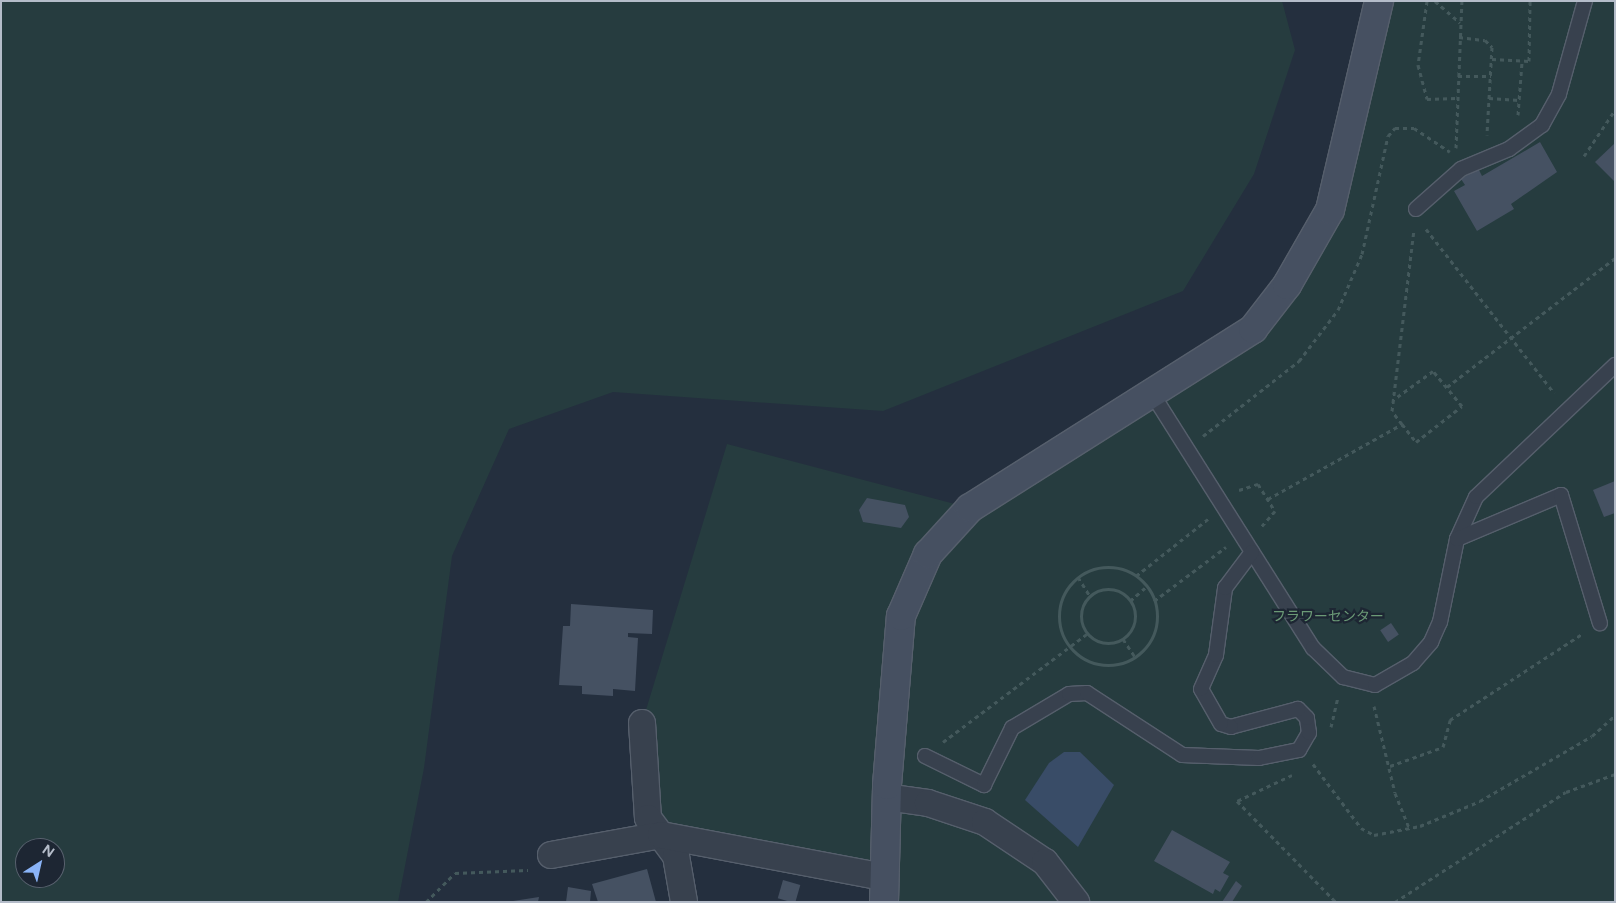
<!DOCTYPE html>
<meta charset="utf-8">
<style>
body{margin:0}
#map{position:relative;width:1616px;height:903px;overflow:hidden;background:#242f3e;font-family:Figtree,"Noto Sans JP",sans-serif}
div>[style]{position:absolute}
.green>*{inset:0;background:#263c3f}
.water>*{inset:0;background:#394c67}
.building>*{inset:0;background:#455162;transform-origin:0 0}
.path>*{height:3px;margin-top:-1.5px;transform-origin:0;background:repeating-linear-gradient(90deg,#44595c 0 4px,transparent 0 8px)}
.path>.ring{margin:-1.5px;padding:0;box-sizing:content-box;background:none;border:3px solid #44595c;border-radius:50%}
.roads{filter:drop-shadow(1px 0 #565f6c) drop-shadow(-1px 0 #565f6c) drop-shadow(0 1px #565f6c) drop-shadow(0 -1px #565f6c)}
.lane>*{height:14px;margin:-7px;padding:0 7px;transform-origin:7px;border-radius:7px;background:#38414e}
.street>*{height:26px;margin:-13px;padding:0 13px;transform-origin:13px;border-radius:13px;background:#38414e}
.secondary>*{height:28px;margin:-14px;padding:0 14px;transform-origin:14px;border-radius:14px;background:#465061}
span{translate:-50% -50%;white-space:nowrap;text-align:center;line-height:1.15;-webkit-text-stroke:4.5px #1d2633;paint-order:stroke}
.park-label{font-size:14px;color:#6b9a76}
.frame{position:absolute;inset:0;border:2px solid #b4bcc9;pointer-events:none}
.north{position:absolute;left:15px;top:838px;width:50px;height:50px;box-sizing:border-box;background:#1d2633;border:1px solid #59626f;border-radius:50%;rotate:35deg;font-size:14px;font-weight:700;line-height:20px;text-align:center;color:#b4bcc9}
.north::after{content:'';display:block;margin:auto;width:18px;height:22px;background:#8ab4f8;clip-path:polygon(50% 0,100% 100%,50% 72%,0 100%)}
</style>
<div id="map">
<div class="green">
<i style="clip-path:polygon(evenodd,1px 1px,1282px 1px,1295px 50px,1254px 174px,1183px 291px,883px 411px,613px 392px,509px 429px,452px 556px,424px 768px,398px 902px,1px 902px,1px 1px,25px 848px,55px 848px,55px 878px,25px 878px,25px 848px)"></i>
<i style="clip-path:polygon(1379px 1px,1615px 1px,1615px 902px,884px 902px,884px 877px,661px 835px,642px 723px,727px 444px,970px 508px,1253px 329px,1330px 210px)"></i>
</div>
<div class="water">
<i style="clip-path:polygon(1064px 752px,1080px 752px,1114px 785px,1078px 847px,1025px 800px,1049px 763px)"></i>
</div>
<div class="building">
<i style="clip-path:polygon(1540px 142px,1557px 172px,1511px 204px,1514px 209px,1477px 231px,1454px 191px,1465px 185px,1461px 179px,1478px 168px,1482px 176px)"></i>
<i style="clip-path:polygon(1615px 143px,1615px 182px,1595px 162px)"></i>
<i style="clip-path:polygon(1615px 481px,1615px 513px,1604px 517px,1593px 490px)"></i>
<i style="clip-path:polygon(867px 498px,905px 505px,909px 517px,901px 528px,863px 522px,859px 510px)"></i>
<i style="clip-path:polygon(571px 604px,653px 610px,652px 634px,628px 633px,628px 637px,638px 638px,635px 691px,613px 689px,613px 696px,582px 694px,582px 686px,559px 685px,563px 626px,570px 626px)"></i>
<i style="left:1391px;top:623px;width:14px;height:13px;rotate:56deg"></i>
<i style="clip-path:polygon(1172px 830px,1230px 862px,1223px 873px,1229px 876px,1220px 892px,1215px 889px,1213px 894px,1154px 861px)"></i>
<i style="clip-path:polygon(647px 869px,656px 902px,598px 902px,592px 884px)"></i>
<i style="left:783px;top:880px;width:18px;height:19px;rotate:16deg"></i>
<i style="clip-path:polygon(1236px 881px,1242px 886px,1232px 902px,1222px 902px)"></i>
<i style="clip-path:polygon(568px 887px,591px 891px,590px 902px,566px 902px)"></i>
<i style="clip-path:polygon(539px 897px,538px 902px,513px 902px,513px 901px)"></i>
</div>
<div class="path">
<i style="left:1427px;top:1px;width:65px;rotate:98deg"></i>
<i style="left:1418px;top:65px;width:35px;rotate:75deg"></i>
<i style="left:1427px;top:99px;width:30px;rotate:-2deg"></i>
<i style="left:1435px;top:1px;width:33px;rotate:41deg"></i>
<i style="left:1459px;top:37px;width:26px;rotate:7deg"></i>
<i style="left:1485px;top:40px;width:10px;rotate:45deg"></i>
<i style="left:1492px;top:47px;width:88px;rotate:93.3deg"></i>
<i style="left:1492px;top:59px;width:37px;rotate:3deg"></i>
<i style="left:1529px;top:61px;width:60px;rotate:-89deg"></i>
<i style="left:1458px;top:76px;width:33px"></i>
<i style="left:1489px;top:98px;width:30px;rotate:4deg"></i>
<i style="left:1518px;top:115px;width:53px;rotate:-85.7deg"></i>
<i style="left:1456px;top:148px;width:147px;rotate:-87.7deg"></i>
<i style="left:1584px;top:156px;width:55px;rotate:-56deg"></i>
<i style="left:1426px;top:229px;width:208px;rotate:52deg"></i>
<i style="left:1447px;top:387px;width:212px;rotate:-37.5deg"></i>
<i style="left:1402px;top:424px;width:16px;rotate:-128deg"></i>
<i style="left:1392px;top:411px;width:183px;rotate:-83.1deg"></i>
<i style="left:1203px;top:436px;width:122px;rotate:-38deg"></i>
<i style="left:1299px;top:361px;width:64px;rotate:-52.6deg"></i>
<i style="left:1338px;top:310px;width:61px;rotate:-66.8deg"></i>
<i style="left:1362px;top:254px;width:121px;rotate:-77.6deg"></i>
<i style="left:1388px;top:136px;width:11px;rotate:-49deg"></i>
<i style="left:1395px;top:128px;width:19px"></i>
<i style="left:1414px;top:128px;width:43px;rotate:33.7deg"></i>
<i style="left:1239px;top:490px;width:20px;rotate:-18deg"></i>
<i style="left:1258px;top:484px;width:32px;rotate:58deg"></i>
<i style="left:1275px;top:511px;width:21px;rotate:131deg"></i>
<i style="left:1268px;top:499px;width:154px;rotate:-29.2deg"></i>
<i style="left:1402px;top:424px;width:23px;rotate:52deg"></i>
<i style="left:1416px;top:442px;width:58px;rotate:-38deg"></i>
<i style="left:1462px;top:406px;width:45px;rotate:-129.6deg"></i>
<i style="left:1433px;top:371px;width:49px;rotate:144.1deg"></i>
<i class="ring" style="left:1059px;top:567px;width:95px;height:95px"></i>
<i style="left:1136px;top:576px;width:92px;rotate:-38.4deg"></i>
<i style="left:1078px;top:577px;width:22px;rotate:58deg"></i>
<i class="ring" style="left:1081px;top:589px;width:51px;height:51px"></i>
<i style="left:1130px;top:601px;width:21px;rotate:-41deg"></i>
<i style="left:1154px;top:601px;width:90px;rotate:-36.9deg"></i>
<i style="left:1123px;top:639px;width:22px;rotate:56deg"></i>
<i style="left:1374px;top:706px;width:89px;rotate:76.4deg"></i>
<i style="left:1395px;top:793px;width:37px;rotate:68deg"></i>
<i style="left:1331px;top:727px;width:31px;rotate:-77deg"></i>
<i style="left:943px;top:742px;width:180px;rotate:-36.9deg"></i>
<i style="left:1313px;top:764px;width:80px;rotate:53.1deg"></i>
<i style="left:1361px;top:828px;width:15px;rotate:28deg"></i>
<i style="left:1374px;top:835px;width:47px;rotate:-11.1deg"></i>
<i style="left:1420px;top:826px;width:65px;rotate:-22.6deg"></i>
<i style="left:1480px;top:801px;width:129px;rotate:-30.1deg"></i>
<i style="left:1592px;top:736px;width:31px;rotate:-42deg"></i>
<i style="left:1390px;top:766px;width:56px;rotate:-19.7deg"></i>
<i style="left:1443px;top:747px;width:28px;rotate:-75deg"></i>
<i style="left:1450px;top:720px;width:158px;rotate:-33.1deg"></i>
<i style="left:1292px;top:775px;width:61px;rotate:154.7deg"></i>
<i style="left:1237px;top:801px;width:141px;rotate:45.6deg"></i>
<i style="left:426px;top:902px;width:41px;rotate:-45deg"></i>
<i style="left:455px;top:873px;width:73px;rotate:-2.4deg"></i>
<i style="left:1395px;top:902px;width:203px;rotate:-32.8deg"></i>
<i style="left:1566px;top:792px;width:52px;rotate:-20.2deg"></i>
</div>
<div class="roads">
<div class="lane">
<i style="left:1416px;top:209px;width:60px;rotate:-41.6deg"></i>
<i style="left:1461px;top:169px;width:52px;rotate:-22.6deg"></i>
<i style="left:1509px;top:149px;width:41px;rotate:-36deg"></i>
<i style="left:1542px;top:125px;width:35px;rotate:-61deg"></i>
<i style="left:1559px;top:94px;width:97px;rotate:-74.4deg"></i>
<i style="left:1151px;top:392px;width:303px;rotate:57.7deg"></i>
<i style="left:1313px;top:648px;width:42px;rotate:44deg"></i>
<i style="left:1343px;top:677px;width:33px;rotate:14deg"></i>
<i style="left:1375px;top:685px;width:44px;rotate:-30.1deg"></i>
<i style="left:1413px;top:663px;width:28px;rotate:-49deg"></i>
<i style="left:1431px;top:642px;width:22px;rotate:-66deg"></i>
<i style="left:1440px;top:622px;width:85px;rotate:-78.4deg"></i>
<i style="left:1457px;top:539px;width:46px;rotate:-65.7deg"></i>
<i style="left:1476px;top:497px;width:192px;rotate:-43.5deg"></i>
<i style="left:1457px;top:539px;width:113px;rotate:-22.9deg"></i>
<i style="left:1561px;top:495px;width:134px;rotate:73.1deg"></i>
<i style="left:925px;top:756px;width:66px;rotate:26.2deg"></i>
<i style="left:984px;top:785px;width:64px;rotate:-63.8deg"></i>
<i style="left:1012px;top:728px;width:66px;rotate:-30.8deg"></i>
<i style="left:1069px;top:694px;width:18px;rotate:-3deg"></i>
<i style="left:1087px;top:693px;width:113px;rotate:33.1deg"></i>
<i style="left:1182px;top:755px;width:77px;rotate:2.2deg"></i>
<i style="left:1259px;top:758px;width:41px;rotate:-11.3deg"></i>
<i style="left:1299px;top:750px;width:20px;rotate:-60deg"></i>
<i style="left:1309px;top:733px;width:15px;rotate:-98deg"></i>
<i style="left:1307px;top:718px;width:13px;rotate:-135deg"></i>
<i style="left:1298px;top:709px;width:69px;rotate:165deg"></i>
<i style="left:1231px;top:727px;width:10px;rotate:-163deg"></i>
<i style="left:1221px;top:724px;width:40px;rotate:-119.7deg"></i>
<i style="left:1201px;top:689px;width:37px;rotate:-66deg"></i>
<i style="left:1216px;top:655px;width:68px;rotate:-82.3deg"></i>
<i style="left:1225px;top:588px;width:45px;rotate:-53.1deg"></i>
</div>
<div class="street">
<i style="left:642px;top:723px;width:95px;rotate:86.4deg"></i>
<i style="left:648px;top:818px;width:47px;rotate:53.6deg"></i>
<i style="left:676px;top:856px;width:47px;rotate:80.1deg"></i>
<i style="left:886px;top:797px;width:42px;rotate:8.1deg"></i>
<i style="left:928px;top:803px;width:60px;rotate:18.4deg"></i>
<i style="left:985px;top:822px;width:72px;rotate:33.7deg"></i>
<i style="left:1045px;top:862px;width:51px;rotate:52.2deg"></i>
<i style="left:551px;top:855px;width:112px;rotate:-10.3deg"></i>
<i style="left:661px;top:835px;width:227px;rotate:10.7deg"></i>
</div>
<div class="secondary">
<i style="left:884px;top:902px;width:117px;rotate:-88.5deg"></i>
<i style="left:887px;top:785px;width:170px;rotate:-85.3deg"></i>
<i style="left:901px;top:616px;width:68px;rotate:-66.5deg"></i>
<i style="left:928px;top:554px;width:62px;rotate:-47.6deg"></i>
<i style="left:970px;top:508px;width:335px;rotate:-32.3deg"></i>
<i style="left:1253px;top:329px;width:56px;rotate:-52.3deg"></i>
<i style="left:1287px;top:285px;width:86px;rotate:-60.2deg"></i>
<i style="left:1330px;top:210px;width:215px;rotate:-76.8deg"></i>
</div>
</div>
<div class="park-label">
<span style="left:1328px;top:617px">フラワーセンター</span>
</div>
<div class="frame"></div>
<div class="north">N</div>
</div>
